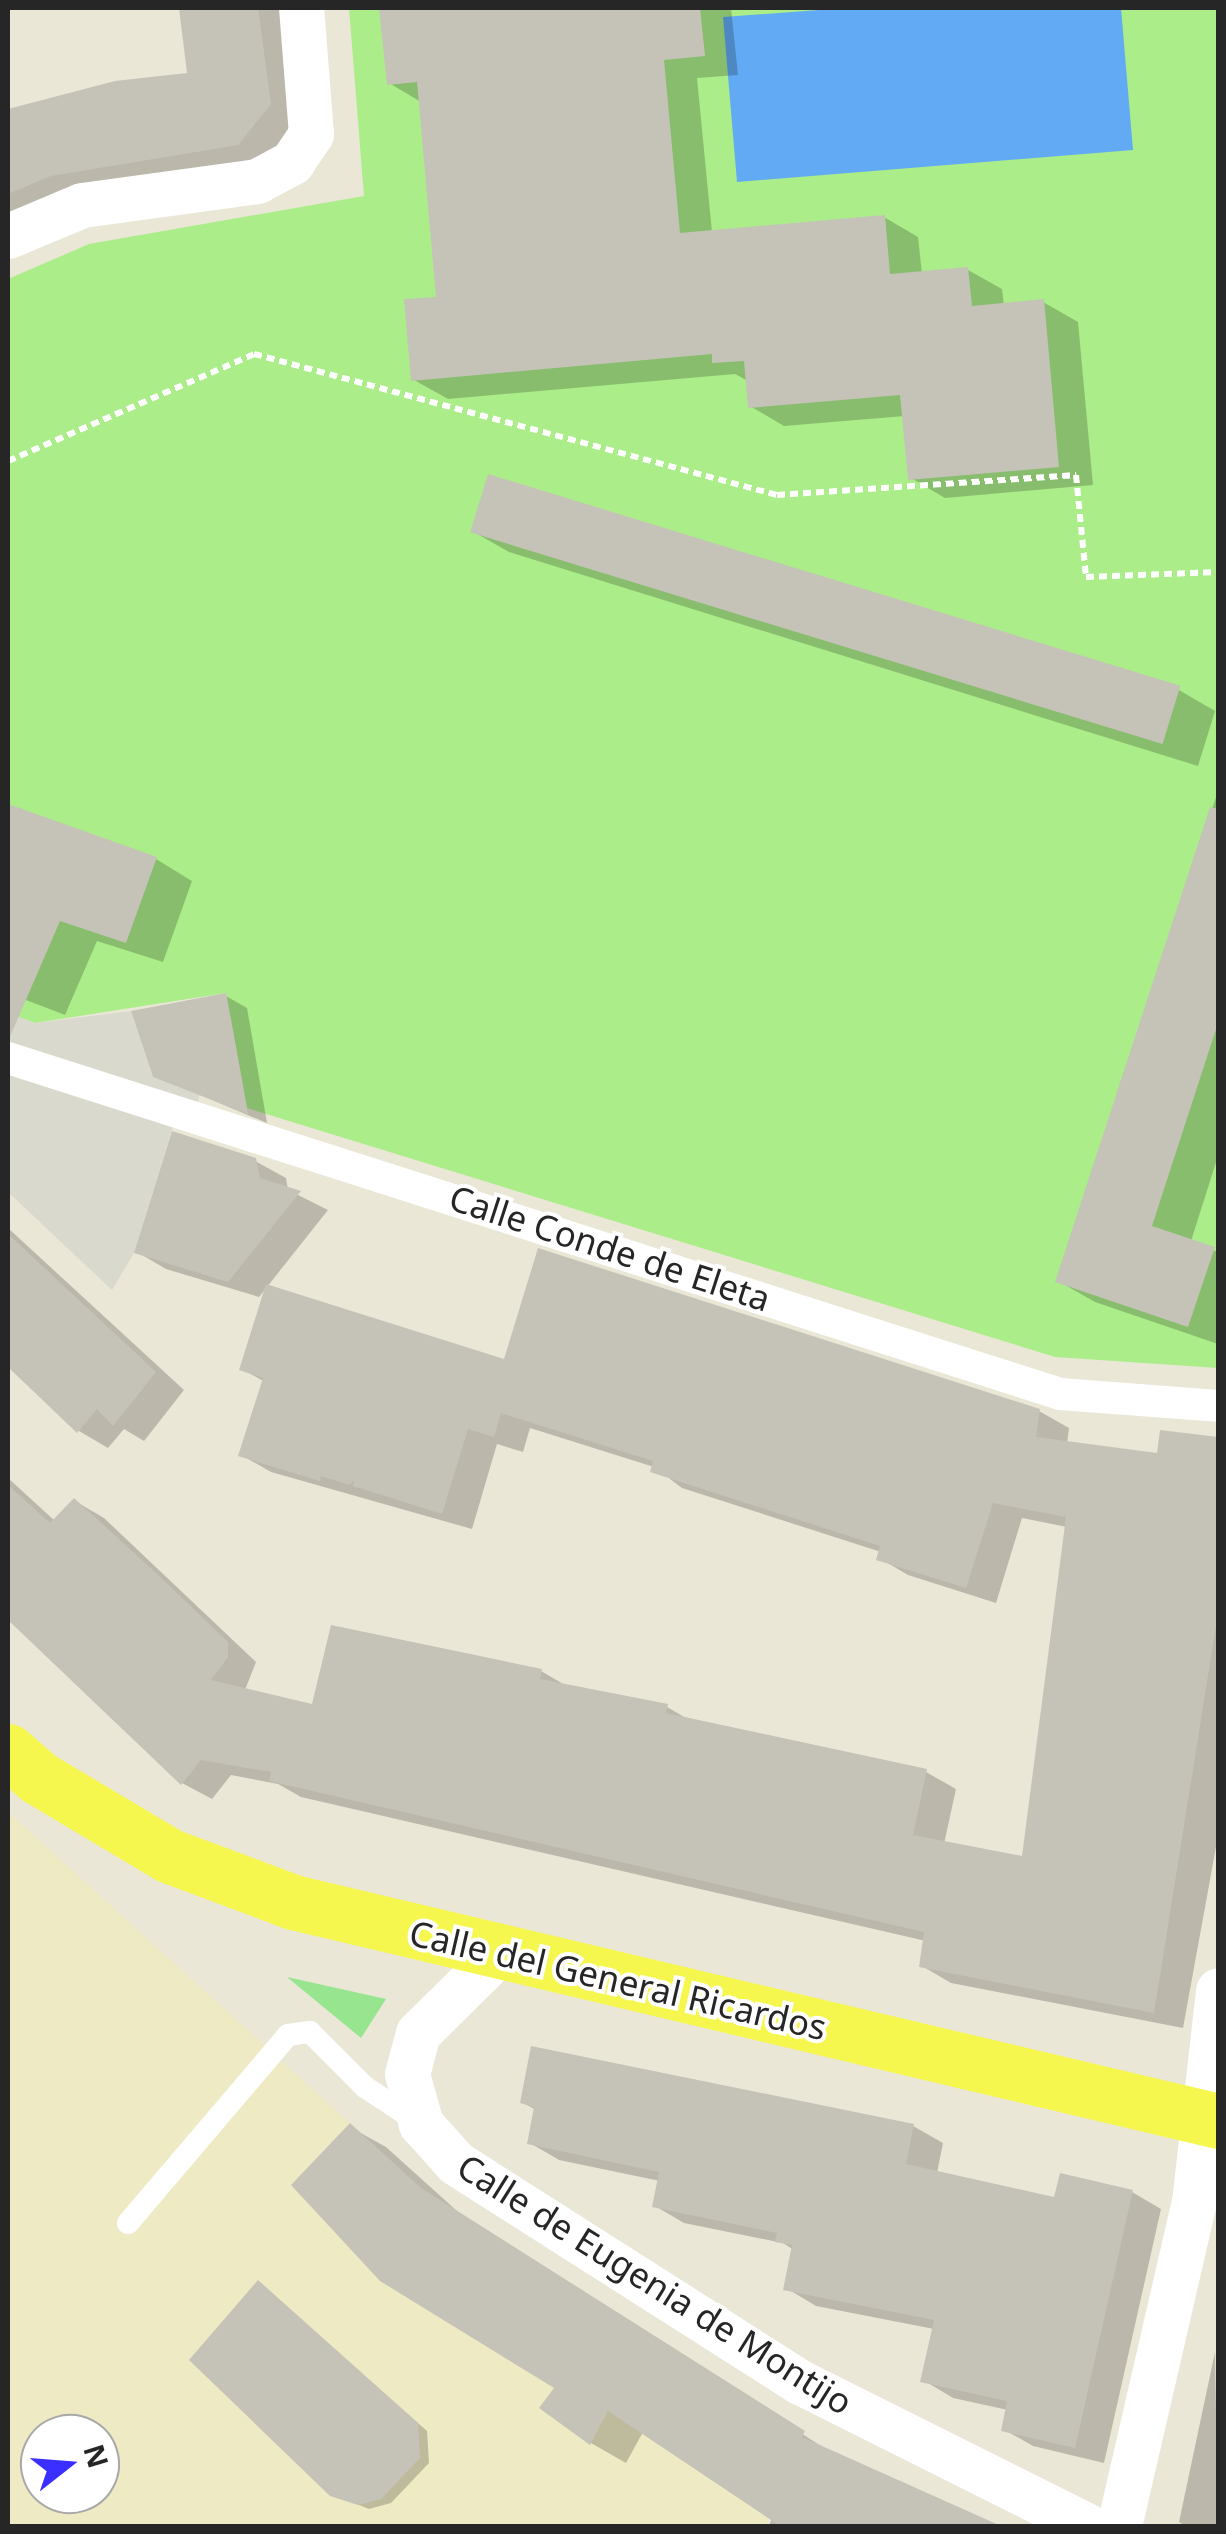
<!DOCTYPE html>
<style>
body{margin:0}
#map{position:relative;width:1226px;height:2534px;overflow:hidden;background:#eae7d6;font-family:"Noto Sans",sans-serif}
div>[style]{position:absolute}
.education>*{inset:0;background:#eeeac4}
.green>*{inset:0;background:#97e58f}
.pitch>*{inset:0;background:#abed89}
.plaza>*{inset:0;background:#dad9cd}
.water>*{inset:0;background:#62aaf4}
.shadow>*{inset:0;background:#0003}
.building>*{inset:0;background:#c5c3b7;transform-origin:0 0}
.path>*{height:6px;margin-top:-3px;transform-origin:0;background:repeating-linear-gradient(90deg,#fff 0 8px,transparent 0 13px)}
.service>*{height:22px;margin:-11px;padding:0 11px;transform-origin:11px;border-radius:11px;background:#fff}
.pedestrian>*{height:32px;margin:-16px;padding:0 16px;transform-origin:16px;border-radius:16px;background:#fff}
.minor>*{height:45px;margin:-22.5px;padding:0 22.5px;transform-origin:22.5px;border-radius:22.5px;background:#fff}
.primary>*{height:55px;margin:-27.5px;padding:0 27.5px;transform-origin:27.5px;border-radius:27.5px;background:#f6f74e}
span{translate:-50% -50%;white-space:nowrap;text-align:center;line-height:1.15;-webkit-text-stroke:8px #fff;paint-order:stroke}
.street-label{font-size:35px;color:#262626}
.frame{position:absolute;inset:0;border:10px solid #262626;pointer-events:none}
.north{position:absolute;left:20px;top:2414px;width:100px;height:100px;box-sizing:border-box;background:#fff;border:2px solid #a8a8a8;border-radius:50%;rotate:73deg;font-size:28px;font-weight:700;line-height:40px;text-align:center;color:#262626}
.north::after{content:'';display:block;margin:auto;width:35px;height:45px;background:#3a2fff;clip-path:polygon(50% 0,100% 100%,50% 72%,0 100%)}
</style>
<div id="map">
<div class="education">
<i style="clip-path:polygon(evenodd,8px 1812px,421px 2188px,805px 2431px,766px 2526px,8px 2526px,8px 1812px,40px 2434px,100px 2434px,100px 2494px,40px 2494px,40px 2434px)"></i>
</div>
<div class="green">
<i style="clip-path:polygon(287px 1977px,386px 1999px,361px 2038px)"></i>
</div>
<div class="pitch">
<i style="clip-path:polygon(349px 8px,1218px 8px,1218px 1368px,1055px 1357px,247px 1108px,226px 993px,35px 1023px,8px 1013px,8px 279px,89px 244px,364px 196px)"></i>
</div>
<div class="plaza">
<i style="clip-path:polygon(131px 1011px,153px 1077px,200px 1093px,195px 1114px,174px 1123px,134px 1253px,112px 1290px,8px 1192px,8px 1013px,35px 1023px)"></i>
</div>
<div class="water">
<i style="clip-path:polygon(846px 8px,1121px 8px,1133px 150px,737px 182px,723px 17px)"></i>
</div>
<div class="shadow">
<i style="clip-path:polygon(182px 8px,301px 8px,285px 170px,8px 239px,8px 112px,190px 75px)"></i>
<i style="clip-path:polygon(382px 8px,731px 8px,738px 75px,697px 78px,712px 232px,884px 217px,918px 237px,922px 274px,968px 270px,1002px 289px,1004px 306px,1043px 302px,1078px 322px,1093px 485px,945px 498px,911px 478px,905px 416px,784px 426px,750px 406px,748px 381px,735px 374px,448px 399px,414px 380px,439px 299px,421px 102px,389px 83px)"></i>
<i style="clip-path:polygon(472px 531px,1179px 690px,1215px 711px,1198px 766px,509px 552px)"></i>
<i style="clip-path:polygon(1217px 794px,1218px 1156px,1191px 1241px,1218px 1252px,1218px 1344px,1095px 1302px,1058px 1281px)"></i>
<i style="clip-path:polygon(8px 806px,156px 859px,192px 881px,163px 962px,97px 941px,65px 1015px,8px 993px)"></i>
<i style="clip-path:polygon(226px 996px,247px 1008px,267px 1123px,155px 1076px)"></i>
<i style="clip-path:polygon(255px 1161px,286px 1178px,288px 1190px,328px 1210px,259px 1297px,166px 1269px,137px 1252px)"></i>
<i style="clip-path:polygon(8px 1228px,184px 1390px,144px 1441px,124px 1429px,108px 1448px,79px 1431px,8px 1363px)"></i>
<i style="clip-path:polygon(506px 1362px,1039px 1411px,1069px 1428px,1067px 1444px,1159px 1456px,1162px 1433px,1218px 1440px,1218px 1836px,1183px 2028px,951px 1983px,922px 1966px,926px 1941px,301px 1797px,278px 1784px,231px 1775px,212px 1799px,182px 1783px,8px 1617px,8px 1478px,55px 1521px,75px 1501px,104px 1518px,256px 1662px,245px 1690px,314px 1707px,541px 1671px,570px 1688px,667px 1707px,691px 1721px,926px 1772px,956px 1789px,944px 1844px,1024px 1859px,1067px 1527px,1022px 1518px,996px 1603px,908px 1575px,879px 1558px,881px 1552px,682px 1488px,654px 1467px,530px 1428px,523px 1452px,497px 1444px,472px 1529px,271px 1472px,241px 1455px,265px 1382px,242px 1369px)"></i>
<i style="clip-path:polygon(522px 2102px,913px 2126px,943px 2143px,937px 2173px,1056px 2200px,1132px 2192px,1161px 2209px,1104px 2463px,1033px 2446px,1003px 2429px,1008px 2410px,953px 2398px,923px 2380px,934px 2329px,816px 2306px,786px 2288px,794px 2250px,783px 2243px,684px 2223px,655px 2206px,660px 2181px,559px 2160px,530px 2143px,536px 2110px)"></i>
<i style="clip-path:polygon(350px 2127px,386px 2147px,457px 2211px,838px 2457px,986px 2526px,769px 2526px,772px 2518px,643px 2432px,626px 2463px,591px 2443px,558px 2387px)"></i>
<i style="clip-path:polygon(259px 2284px,427px 2431px,429px 2463px,391px 2503px,369px 2509px,332px 2494px)"></i>
<i style="clip-path:polygon(1215px 2352px,1218px 2526px,1186px 2526px,1179px 2522px)"></i>
</div>
<div class="building">
<i style="clip-path:polygon(179px 8px,258px 8px,271px 104px,238px 145px,51px 176px,8px 194px,8px 109px,115px 81px,187px 73px)"></i>
<i style="clip-path:polygon(379px 8px,700px 8px,705px 56px,664px 60px,680px 233px,885px 215px,890px 274px,968px 267px,972px 306px,1044px 299px,1059px 467px,908px 480px,900px 395px,748px 408px,744px 361px,712px 363px,712px 354px,411px 381px,404px 299px,436px 297px,417px 82px,387px 85px)"></i>
<i style="left:488px;top:474px;width:724px;height:61px;rotate:17deg"></i>
<i style="clip-path:polygon(8px 804px,157px 857px,126px 943px,60px 921px,9px 1039px)"></i>
<i style="clip-path:polygon(1210px 807px,1218px 809px,1218px 1023px,1152px 1226px,1215px 1247px,1188px 1327px,1055px 1282px)"></i>
<i style="clip-path:polygon(226px 993px,236px 1047px,248px 1114px,153px 1077px,131px 1011px)"></i>
<i style="clip-path:polygon(172px 1131px,256px 1158px,260px 1178px,301px 1191px,228px 1282px,134px 1253px)"></i>
<i style="clip-path:polygon(8px 1234px,156px 1372px,113px 1426px,97px 1409px,77px 1433px,8px 1367px)"></i>
<i style="clip-path:polygon(538px 1248px,1040px 1409px,1036px 1437px,1157px 1453px,1160px 1430px,1218px 1437px,1218px 1613px,1154px 2013px,919px 1967px,924px 1932px,269px 1781px,271px 1772px,201px 1760px,181px 1785px,8px 1620px,8px 1485px,50px 1523px,74px 1498px,156px 1573px,228px 1642px,228px 1657px,211px 1680px,312px 1704px,331px 1625px,542px 1669px,540px 1679px,668px 1704px,666px 1713px,927px 1769px,913px 1835px,1022px 1856px,1066px 1517px,993px 1503px,966px 1588px,876px 1560px,880px 1546px,650px 1472px,653px 1461px,501px 1413px,494px 1437px,468px 1429px,442px 1514px,353px 1486px,354px 1480px,350px 1485px,321px 1476px,320px 1481px,238px 1456px,263px 1378px,239px 1370px,266px 1284px,504px 1359px)"></i>
<i style="clip-path:polygon(531px 2046px,914px 2124px,906px 2164px,1054px 2197px,1060px 2173px,1133px 2190px,1075px 2448px,1001px 2431px,1007px 2401px,920px 2382px,934px 2320px,783px 2290px,792px 2245px,775px 2242px,777px 2233px,652px 2207px,659px 2172px,527px 2144px,534px 2107px,520px 2103px)"></i>
<i style="clip-path:polygon(350px 2123px,421px 2188px,805px 2431px,802px 2437px,1001px 2526px,780px 2526px,608px 2411px,590px 2445px,539px 2408px,554px 2388px,380px 2281px,291px 2185px)"></i>
<i style="clip-path:polygon(258px 2280px,418px 2423px,420px 2458px,381px 2499px,358px 2505px,330px 2496px,189px 2360px)"></i>
</div>
<div class="path">
<i style="left:8px;top:461px;width:268px;rotate:-23.5deg"></i>
<i style="left:254px;top:354px;width:542px;rotate:15.09deg"></i>
<i style="left:777px;top:495px;width:300px;rotate:-3.8deg"></i>
<i style="left:1076px;top:475px;width:102px;rotate:84.4deg"></i>
<i style="left:1086px;top:577px;width:132px;rotate:-2.2deg"></i>
</div>
<div class="service">
<i style="left:128px;top:2223px;width:247px;rotate:-49.6deg"></i>
<i style="left:288px;top:2035px;width:22px;rotate:-8deg"></i>
<i style="left:310px;top:2032px;width:78px;rotate:45deg"></i>
<i style="left:365px;top:2087px;width:64px;rotate:33.4deg"></i>
</div>
<div class="pedestrian">
<i style="left:8px;top:1058px;width:1104px;rotate:17.71deg"></i>
<i style="left:1060px;top:1394px;width:158px;rotate:4.3deg"></i>
</div>
<div class="minor">
<i style="left:8px;top:236px;width:80px;rotate:-22.7deg"></i>
<i style="left:82px;top:205px;width:177px;rotate:-7.8deg"></i>
<i style="left:257px;top:181px;width:40px;rotate:-28deg"></i>
<i style="left:292px;top:162px;width:34px;rotate:-56deg"></i>
<i style="left:311px;top:134px;width:126px;rotate:-94.5deg"></i>
<i style="left:501px;top:1951px;width:117px;rotate:135.3deg"></i>
<i style="left:418px;top:2033px;width:42px;rotate:105deg"></i>
<i style="left:407px;top:2074px;width:52px;rotate:74.4deg"></i>
<i style="left:421px;top:2124px;width:52px;rotate:48.1deg"></i>
<i style="left:456px;top:2163px;width:408px;rotate:32.5deg"></i>
<i style="left:800px;top:2382px;width:321px;rotate:26.6deg"></i>
<i style="left:1119px;top:2526px;width:333px;rotate:-77deg"></i>
<i style="left:1194px;top:2202px;width:213px;rotate:-83.5deg"></i>
</div>
<div class="primary">
<i style="left:8px;top:1751px;width:41px;rotate:41.1deg"></i>
<i style="left:39px;top:1778px;width:152px;rotate:30.8deg"></i>
<i style="left:170px;top:1856px;width:131px;rotate:20.5deg"></i>
<i style="left:293px;top:1902px;width:951px;rotate:13.32deg"></i>
</div>
<div class="street-label">
<span style="left:610px;top:1248px;rotate:18deg">Calle Conde de Eleta</span>
<span style="left:618px;top:1980px;rotate:13deg">Calle del General Ricardos</span>
<span style="left:655px;top:2284px;rotate:32deg">Calle de Eugenia de Montijo</span>
</div>
<div class="frame"></div>
<div class="north">N</div>
</div>
